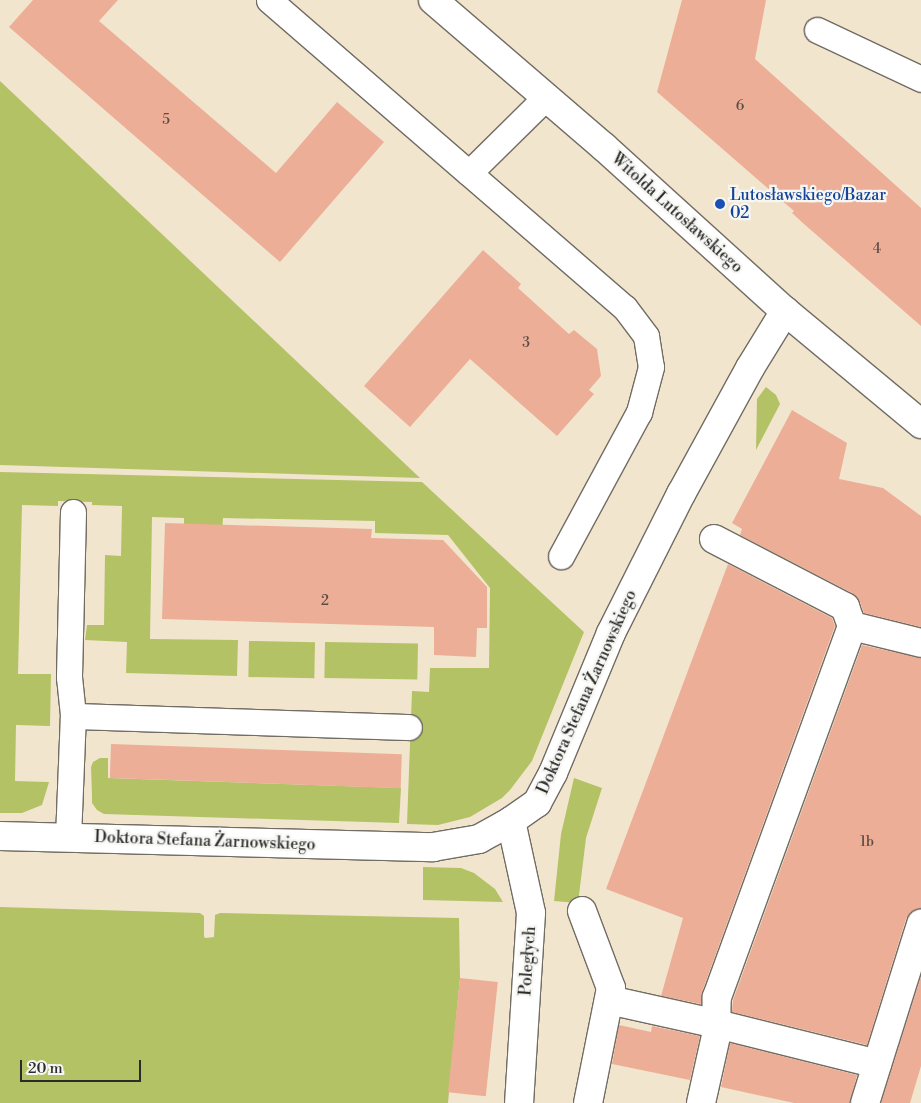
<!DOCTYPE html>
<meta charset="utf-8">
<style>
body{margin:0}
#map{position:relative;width:921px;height:1103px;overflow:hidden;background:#f2e5cd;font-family:"Libre Bodoni",serif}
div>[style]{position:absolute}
.green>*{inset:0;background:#b3c265;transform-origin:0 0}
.building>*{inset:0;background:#edae97;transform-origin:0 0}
.roads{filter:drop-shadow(1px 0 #716c64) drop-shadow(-1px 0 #716c64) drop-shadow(0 1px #716c64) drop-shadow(0 -1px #716c64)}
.service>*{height:25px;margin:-12.5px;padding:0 12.5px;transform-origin:12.5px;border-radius:12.5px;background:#fff}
.pedestrian>*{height:28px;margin:-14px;padding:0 14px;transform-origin:14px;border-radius:14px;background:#fff}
.minor>*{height:28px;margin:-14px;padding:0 14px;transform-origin:14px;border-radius:14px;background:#fff}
.tertiary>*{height:28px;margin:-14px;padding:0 14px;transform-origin:14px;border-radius:14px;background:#fff}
.dots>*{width:14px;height:14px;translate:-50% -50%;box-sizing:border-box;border:2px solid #f6f6f2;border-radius:50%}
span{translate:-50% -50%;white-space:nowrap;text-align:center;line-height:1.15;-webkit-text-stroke:4.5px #f6f6f2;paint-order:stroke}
.number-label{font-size:14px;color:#5c4c46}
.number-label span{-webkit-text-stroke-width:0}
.transit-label{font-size:16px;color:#164399}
.left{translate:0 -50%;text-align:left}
.street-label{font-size:16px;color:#2b2b2b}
.scale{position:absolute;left:20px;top:1060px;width:121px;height:22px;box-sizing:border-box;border:2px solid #2b2b2b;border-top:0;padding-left:6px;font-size:15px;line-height:18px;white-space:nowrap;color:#2b2b2b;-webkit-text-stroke:4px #f6f6f2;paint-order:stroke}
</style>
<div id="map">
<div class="green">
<i style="clip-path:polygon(0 81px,420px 478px,0 465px)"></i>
<i style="clip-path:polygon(766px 387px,776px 395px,780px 404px,756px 450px,757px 399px)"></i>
<i style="clip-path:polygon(0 472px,422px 482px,584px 632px,532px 761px,510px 790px,502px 798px,470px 817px,438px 825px,407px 824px,412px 691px,429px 692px,430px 668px,489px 668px,490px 588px,448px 535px,375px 533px,375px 521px,223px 518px,222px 533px,184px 532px,184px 518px,152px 517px,150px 639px,238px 640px,237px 676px,126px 673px,127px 642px,85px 640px,87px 625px,104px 625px,105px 555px,121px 556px,122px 506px,92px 505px,92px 502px,58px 501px,58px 506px,22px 505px,18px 674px,51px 674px,50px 726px,16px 725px,15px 781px,49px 782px,42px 805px,22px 813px,0 813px)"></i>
<i style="left:249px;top:641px;width:66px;height:36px;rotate:1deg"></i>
<i style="left:325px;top:642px;width:93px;height:36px;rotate:1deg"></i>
<i style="clip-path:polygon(100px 758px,108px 758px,108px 778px,401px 788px,399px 823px,104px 814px,97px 810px,92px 803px,92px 796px,91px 767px,93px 762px)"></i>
<i style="clip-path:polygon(574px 778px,602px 788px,586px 838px,578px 903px,554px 901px,561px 834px)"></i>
<i style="clip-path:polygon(423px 867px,461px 868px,474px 873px,495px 889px,503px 902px,423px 900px)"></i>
<i style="clip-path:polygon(0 907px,200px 913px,204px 916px,204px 937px,206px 938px,214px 937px,215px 915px,220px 913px,459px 918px,460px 978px,448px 1103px,0 1103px)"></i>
</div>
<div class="building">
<i style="clip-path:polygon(33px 0,118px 0,99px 21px,276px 173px,337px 102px,384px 142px,280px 262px,9px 27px)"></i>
<i style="clip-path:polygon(682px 0,766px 0,755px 59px,921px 208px,921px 326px,804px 224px,792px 213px,794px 211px,657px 92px)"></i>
<i style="clip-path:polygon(483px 250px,521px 284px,518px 288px,569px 334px,574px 330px,597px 349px,601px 376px,589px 390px,594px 394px,557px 436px,470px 359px,410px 427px,364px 386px)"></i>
<i style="clip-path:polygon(792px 410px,847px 443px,839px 479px,883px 488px,921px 516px,921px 627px,864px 613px,860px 602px,852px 593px,740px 535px,742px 529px,732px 523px)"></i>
<i style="clip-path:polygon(165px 523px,372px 529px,371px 538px,443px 540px,487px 587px,487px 628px,477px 628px,476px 657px,434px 655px,434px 627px,162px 619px)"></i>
<i style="clip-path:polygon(728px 564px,832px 618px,835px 626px,702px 992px,701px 1004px,661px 996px,683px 918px,606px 889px)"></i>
<i style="clip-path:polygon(862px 645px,921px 658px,921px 909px,911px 912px,906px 919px,867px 1045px,732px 1012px,733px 1000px)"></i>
<i style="left:111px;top:744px;width:291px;height:34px;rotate:2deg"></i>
<i style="clip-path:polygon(921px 976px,921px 1066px,910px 1103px,881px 1103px)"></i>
<i style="left:460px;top:978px;width:38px;height:115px;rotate:6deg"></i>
<i style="clip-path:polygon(619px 1025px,651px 1032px,652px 1026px,700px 1036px,690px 1080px,612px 1064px)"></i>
<i style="clip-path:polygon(730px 1043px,857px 1075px,850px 1103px,794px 1103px,721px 1087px)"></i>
</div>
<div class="roads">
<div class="service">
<i style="left:269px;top:0;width:264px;rotate:40.9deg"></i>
<i style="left:817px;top:30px;width:115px;rotate:25.2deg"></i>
<i style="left:546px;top:97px;width:108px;rotate:135.4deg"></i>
<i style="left:469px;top:173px;width:206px;rotate:40.9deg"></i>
<i style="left:625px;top:308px;width:35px;rotate:53deg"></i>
<i style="left:646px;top:336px;width:31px;rotate:81deg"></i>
<i style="left:651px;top:367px;width:47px;rotate:104.9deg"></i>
<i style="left:639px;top:412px;width:164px;rotate:118.4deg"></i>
<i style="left:73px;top:512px;width:165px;rotate:91.4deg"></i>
<i style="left:69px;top:677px;width:39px;rotate:84deg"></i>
<i style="left:68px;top:838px;width:122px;rotate:-87.7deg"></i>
<i style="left:73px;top:716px;width:336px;rotate:1.9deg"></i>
</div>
<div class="pedestrian">
<i style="left:714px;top:539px;width:148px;rotate:27.4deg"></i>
<i style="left:845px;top:607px;width:20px;rotate:70deg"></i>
<i style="left:582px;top:911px;width:82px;rotate:69.4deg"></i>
<i style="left:611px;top:988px;width:117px;rotate:101.3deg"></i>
<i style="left:609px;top:1000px;width:111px;rotate:12.5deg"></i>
<i style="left:717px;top:1024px;width:165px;rotate:14deg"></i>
<i style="left:701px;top:1103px;width:69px;rotate:-77.4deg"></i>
<i style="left:716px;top:1036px;width:39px;rotate:-89deg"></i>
<i style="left:717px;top:997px;width:395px;rotate:-70deg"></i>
<i style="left:852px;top:626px;width:71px;rotate:13.8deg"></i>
<i style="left:865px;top:1103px;width:188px;rotate:-72.6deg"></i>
</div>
<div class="minor">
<i style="left:511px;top:821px;width:94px;rotate:77.7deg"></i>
<i style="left:531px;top:913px;width:190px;rotate:93.6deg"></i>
<i style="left:0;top:836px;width:433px;rotate:1.5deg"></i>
<i style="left:433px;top:847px;width:47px;rotate:-9.9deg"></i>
<i style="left:479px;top:839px;width:37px;rotate:-29deg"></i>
<i style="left:511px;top:821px;width:32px;rotate:-35deg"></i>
<i style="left:537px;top:803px;width:34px;rotate:-62deg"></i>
<i style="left:553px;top:773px;width:152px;rotate:-67.5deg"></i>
<i style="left:611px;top:633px;width:156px;rotate:-63.3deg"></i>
<i style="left:681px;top:494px;width:144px;rotate:-61.3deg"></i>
<i style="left:750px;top:368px;width:67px;rotate:-58.4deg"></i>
</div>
<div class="tertiary">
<i style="left:433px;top:0;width:225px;rotate:40.7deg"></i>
<i style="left:604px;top:147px;width:244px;rotate:42.2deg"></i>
<i style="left:785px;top:311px;width:177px;rotate:39.7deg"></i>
</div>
</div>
<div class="dots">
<i style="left:720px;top:204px;background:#1a4fb4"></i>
</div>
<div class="number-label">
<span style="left:740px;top:106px">6</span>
<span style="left:166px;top:120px">5</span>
<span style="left:877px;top:249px">4</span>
<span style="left:526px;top:343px">3</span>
<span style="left:325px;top:601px">2</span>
<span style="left:867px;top:842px">1b</span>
</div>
<div class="transit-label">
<span class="left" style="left:730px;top:204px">Lutosławskiego/Bazar<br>02</span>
</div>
<div class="street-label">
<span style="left:677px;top:213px;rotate:42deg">Witolda Lutosławskiego</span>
<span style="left:587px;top:692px;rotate:-66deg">Doktora Stefana Żarnowskiego</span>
<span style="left:205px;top:841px;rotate:2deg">Doktora Stefana Żarnowskiego</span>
<span style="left:528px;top:961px;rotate:-86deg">Poległych</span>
</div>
<div class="scale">20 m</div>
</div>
